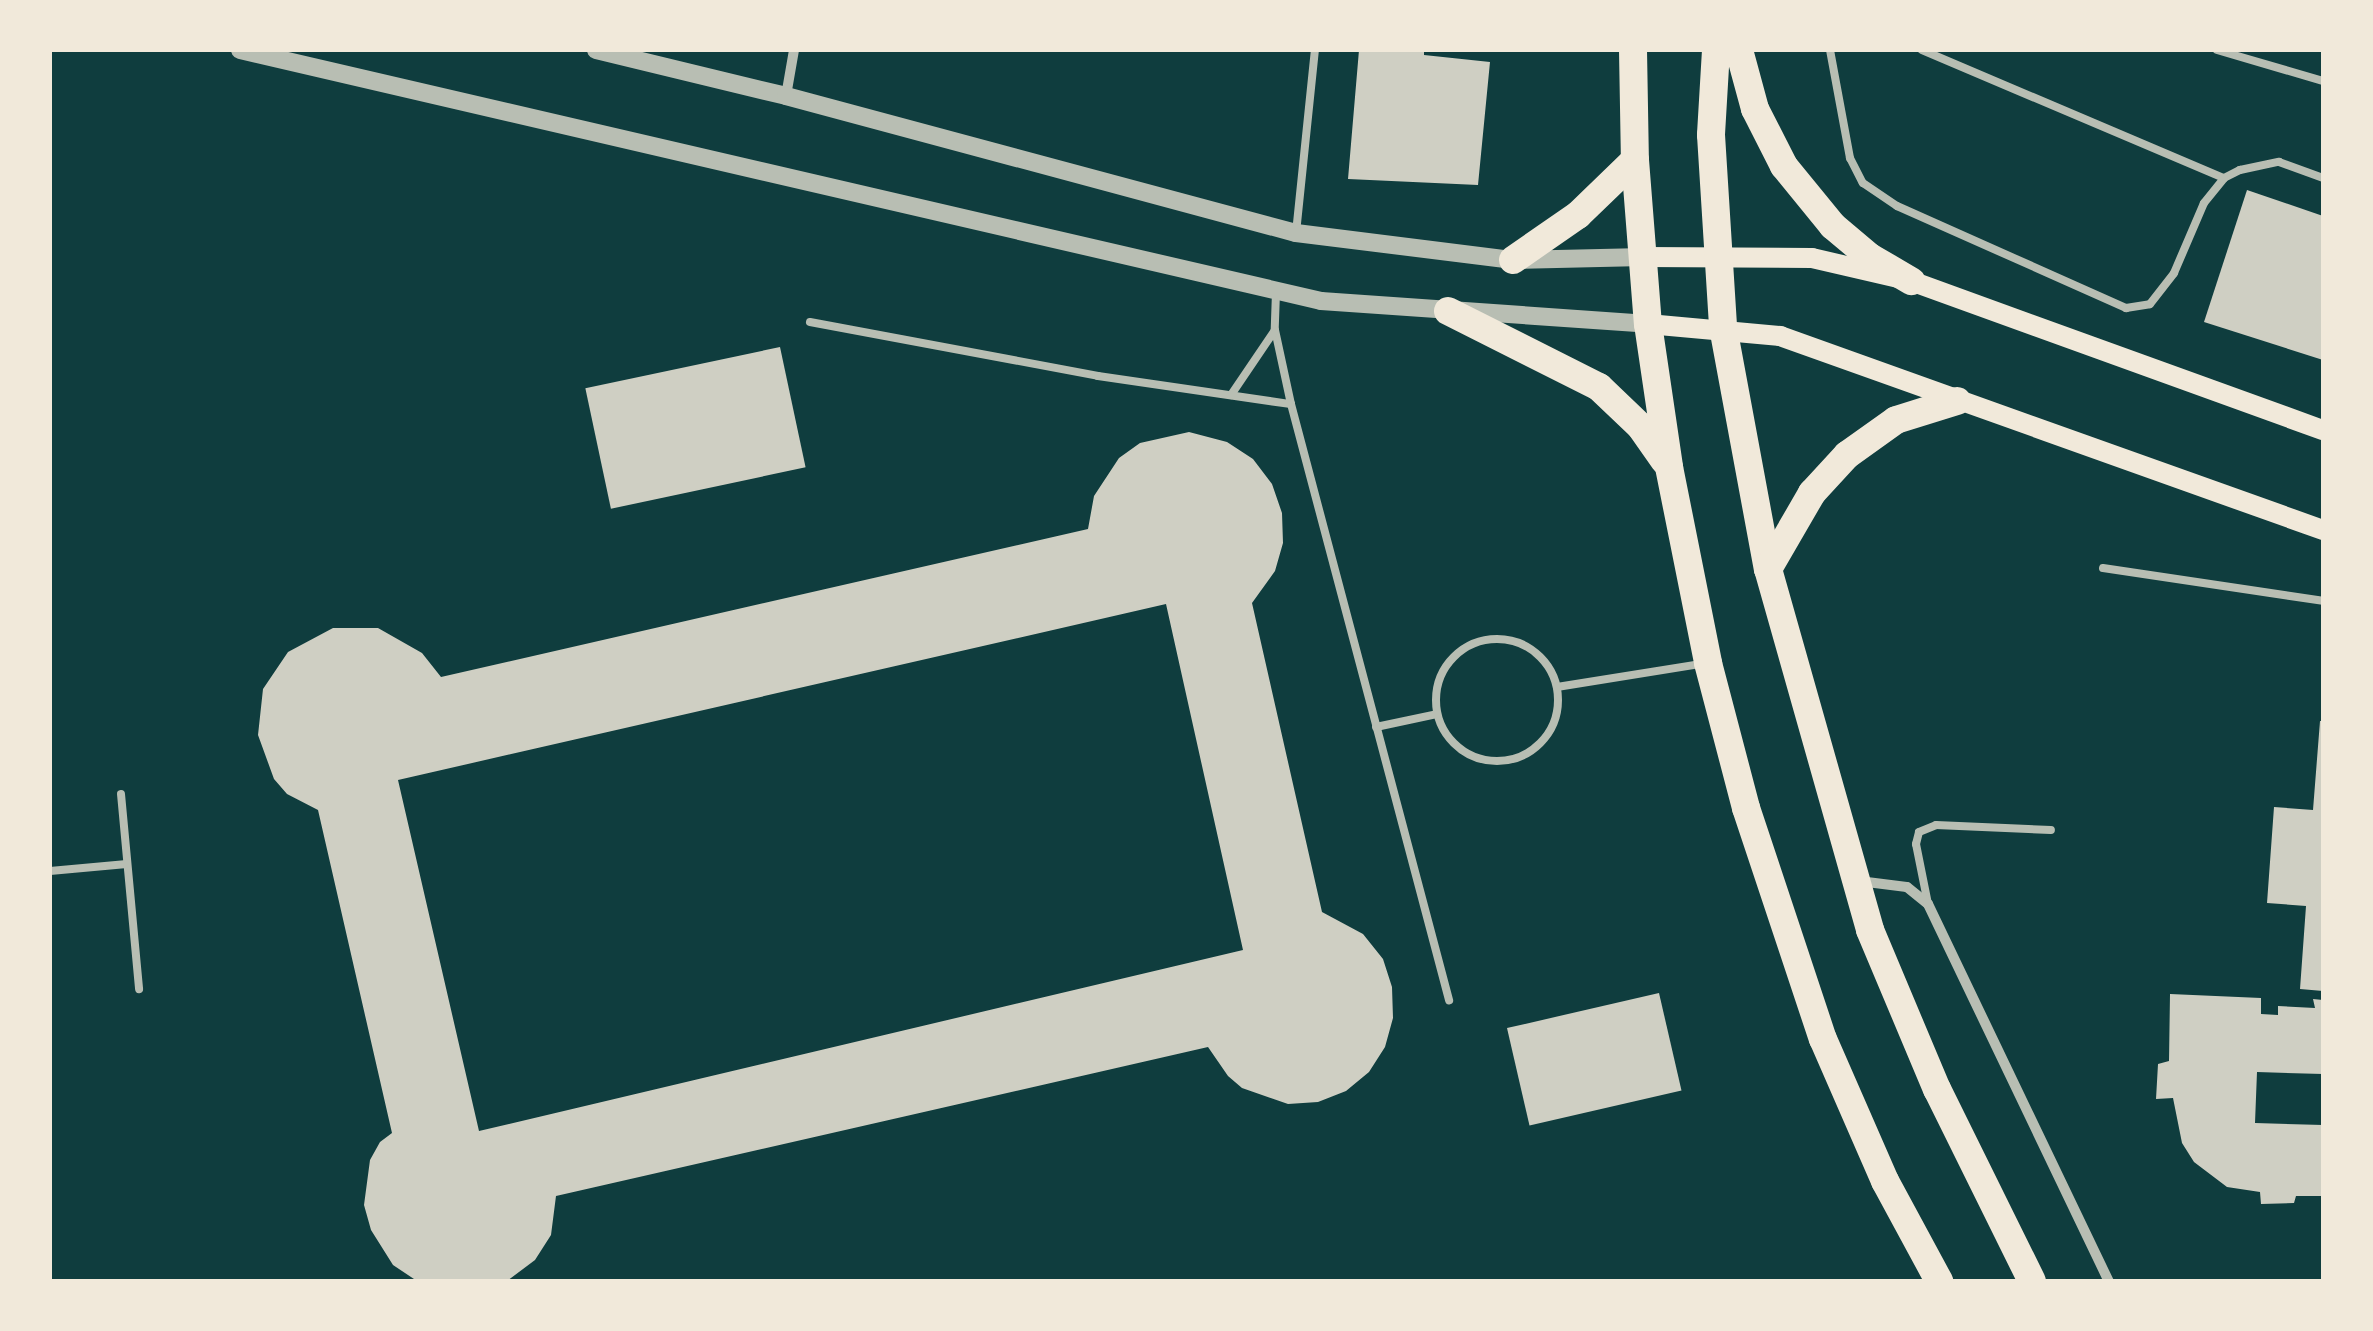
<!DOCTYPE html>
<style>
body{margin:0}
#map{position:relative;width:2373px;height:1331px;overflow:hidden;background:#0f3d3e;font-family:"Fira Sans",sans-serif}
div>[style]{position:absolute}
.building>*{inset:0;background:#cfcfc3;transform-origin:0 0}
.service>*{height:8px;margin:-4px;padding:0 4px;transform-origin:4px;border-radius:4px;background:#b8beb3}
.service>.ring{margin:-4px;padding:0;box-sizing:content-box;background:none;border:8px solid #b8beb3;border-radius:50%}
.minor>*{height:10px;margin:-5px;padding:0 5px;transform-origin:5px;border-radius:5px;background:#b8beb3}
.tertiary>*{height:18px;margin:-9px;padding:0 9px;transform-origin:9px;border-radius:9px;background:#b8beb3}
.secondary>*{height:20px;margin:-10px;padding:0 10px;transform-origin:10px;border-radius:10px;background:#f1e9da}
.trunk>*{height:28px;margin:-14px;padding:0 14px;transform-origin:14px;border-radius:14px;background:#f1e9da}
span{translate:-50% -50%;white-space:nowrap;text-align:center;line-height:1.15;-webkit-text-stroke:8px #f1e9da;paint-order:stroke}
.frame{position:absolute;inset:0;border:52px solid #f1e9da;pointer-events:none}
</style>
<div id="map">
<div class="building">
<i style="clip-path:polygon(1359px 50px,1424px 50px,1424px 55px,1490px 62px,1478px 185px,1348px 179px)"></i>
<i style="clip-path:polygon(2247px 190px,2323px 216px,2323px 360px,2204px 322px)"></i>
<i style="left:780px;top:347px;width:123px;height:199px;rotate:78deg"></i>
<i style="clip-path:polygon(evenodd,1189px 432px,1227px 442px,1253px 459px,1272px 484px,1282px 513px,1283px 543px,1275px 571px,1252px 603px,1322px 912px,1363px 934px,1383px 959px,1392px 987px,1393px 1018px,1385px 1047px,1369px 1072px,1346px 1091px,1318px 1102px,1288px 1104px,1242px 1088px,1228px 1076px,1208px 1047px,556px 1196px,551px 1235px,535px 1260px,507px 1281px,417px 1281px,393px 1265px,371px 1230px,364px 1205px,370px 1160px,380px 1142px,392px 1133px,318px 810px,287px 794px,274px 779px,258px 735px,263px 689px,288px 652px,333px 628px,378px 628px,422px 653px,441px 677px,1088px 529px,1094px 496px,1119px 458px,1140px 443px,1189px 432px,1166px 604px,1243px 950px,479px 1131px,398px 780px,1166px 604px)"></i>
<i style="clip-path:polygon(2320px 721px,2323px 721px,2323px 991px,2300px 989px,2306px 906px,2267px 903px,2274px 807px,2313px 810px)"></i>
<i style="left:1659px;top:993px;width:100px;height:156px;rotate:77deg"></i>
<i style="clip-path:polygon(2170px 994px,2261px 998px,2261px 1014px,2278px 1015px,2278px 1006px,2315px 1008px,2313px 999px,2323px 1000px,2323px 1074px,2257px 1072px,2255px 1123px,2323px 1125px,2323px 1196px,2296px 1196px,2294px 1203px,2261px 1204px,2260px 1192px,2227px 1187px,2194px 1162px,2182px 1143px,2173px 1098px,2156px 1099px,2158px 1064px,2169px 1061px)"></i>
</div>
<div class="service">
<i style="left:1830px;top:50px;width:110px;rotate:79.5deg"></i>
<i style="left:1850px;top:158px;width:28px;rotate:63deg"></i>
<i style="left:1863px;top:183px;width:41px;rotate:34.1deg"></i>
<i style="left:1897px;top:206px;width:251px;rotate:24deg"></i>
<i style="left:2126px;top:308px;width:24px;rotate:-9deg"></i>
<i style="left:2150px;top:304px;width:39px;rotate:-52deg"></i>
<i style="left:2174px;top:273px;width:76px;rotate:-66.8deg"></i>
<i style="left:2204px;top:203px;width:32px;rotate:-51deg"></i>
<i style="left:2224px;top:178px;width:18px;rotate:-27deg"></i>
<i style="left:2240px;top:170px;width:40px;rotate:-12deg"></i>
<i style="left:2279px;top:162px;width:47px;rotate:20deg"></i>
<i style="left:1922px;top:50px;width:328px;rotate:23deg"></i>
<i style="left:2217px;top:50px;width:110px;rotate:16.3deg"></i>
<i style="left:1296px;top:233px;width:184px;rotate:-84.1deg"></i>
<i style="left:1276px;top:292px;width:38px;rotate:92deg"></i>
<i style="left:1275px;top:330px;width:76px;rotate:77.8deg"></i>
<i style="left:1291px;top:404px;width:617px;rotate:75.15deg"></i>
<i style="left:810px;top:322px;width:293px;rotate:10.6deg"></i>
<i style="left:1098px;top:376px;width:195px;rotate:8.3deg"></i>
<i style="left:1231px;top:395px;width:78px;rotate:-55.9deg"></i>
<i style="left:2103px;top:568px;width:222px;rotate:8.5deg"></i>
<i class="ring" style="left:1436px;top:639px;width:114px;height:114px"></i>
<i style="left:1557px;top:687px;width:146px;rotate:-9.1deg"></i>
<i style="left:1376px;top:727px;width:62px;rotate:-12deg"></i>
<i style="left:121px;top:794px;width:196px;rotate:84.7deg"></i>
<i style="left:50px;top:871px;width:77px;rotate:-5.2deg"></i>
<i style="left:1928px;top:904px;width:61px;rotate:-101.3deg"></i>
<i style="left:1916px;top:844px;width:12px;rotate:-76deg"></i>
<i style="left:1919px;top:832px;width:18px;rotate:-22deg"></i>
<i style="left:1936px;top:825px;width:115px;rotate:2.5deg"></i>
</div>
<div class="minor">
<i style="left:786px;top:96px;width:47px;rotate:-80.1deg"></i>
<i style="left:1859px;top:881px;width:48px;rotate:7.1deg"></i>
<i style="left:1907px;top:887px;width:27px;rotate:39deg"></i>
<i style="left:1928px;top:904px;width:418px;rotate:64.4deg"></i>
</div>
<div class="tertiary">
<i style="left:240px;top:50px;width:1110px;rotate:13.07deg"></i>
<i style="left:1321px;top:301px;width:328px;rotate:4deg"></i>
<i style="left:596px;top:50px;width:195px;rotate:13.6deg"></i>
<i style="left:786px;top:96px;width:528px;rotate:15.04deg"></i>
<i style="left:1296px;top:233px;width:219px;rotate:7.1deg"></i>
<i style="left:1513px;top:260px;width:131px;rotate:-1.3deg"></i>
</div>
<div class="secondary">
<i style="left:1644px;top:257px;width:168px;rotate:0.3deg"></i>
<i style="left:1812px;top:258px;width:102px;rotate:13.1deg"></i>
<i style="left:1911px;top:281px;width:438px;rotate:19.9deg"></i>
<i style="left:1648px;top:324px;width:133px;rotate:5.2deg"></i>
<i style="left:1780px;top:336px;width:577px;rotate:19.66deg"></i>
</div>
<div class="trunk">
<i style="left:1633px;top:50px;width:110px;rotate:89deg"></i>
<i style="left:1635px;top:160px;width:165px;rotate:85.5deg"></i>
<i style="left:1648px;top:324px;width:145px;rotate:81.6deg"></i>
<i style="left:1669px;top:467px;width:200px;rotate:78.7deg"></i>
<i style="left:1708px;top:663px;width:150px;rotate:75.3deg"></i>
<i style="left:1746px;top:808px;width:243px;rotate:71.6deg"></i>
<i style="left:1823px;top:1039px;width:155px;rotate:66.4deg"></i>
<i style="left:1885px;top:1181px;width:114px;rotate:61.6deg"></i>
<i style="left:1716px;top:50px;width:85px;rotate:93.4deg"></i>
<i style="left:1711px;top:135px;width:192px;rotate:86.4deg"></i>
<i style="left:1723px;top:327px;width:246px;rotate:79.5deg"></i>
<i style="left:1768px;top:569px;width:375px;rotate:74.2deg"></i>
<i style="left:1870px;top:930px;width:173px;rotate:67.2deg"></i>
<i style="left:1937px;top:1089px;width:214px;rotate:63.7deg"></i>
<i style="left:1739px;top:50px;width:61px;rotate:74.8deg"></i>
<i style="left:1755px;top:109px;width:64px;rotate:63deg"></i>
<i style="left:1784px;top:166px;width:77px;rotate:50.8deg"></i>
<i style="left:1833px;top:226px;width:48px;rotate:40deg"></i>
<i style="left:1870px;top:257px;width:48px;rotate:30.3deg"></i>
<i style="left:1513px;top:260px;width:79px;rotate:-34.7deg"></i>
<i style="left:1578px;top:215px;width:79px;rotate:-44deg"></i>
<i style="left:1448px;top:311px;width:169px;rotate:26.7deg"></i>
<i style="left:1599px;top:387px;width:57px;rotate:43.6deg"></i>
<i style="left:1640px;top:426px;width:42px;rotate:54.8deg"></i>
<i style="left:1768px;top:569px;width:88px;rotate:-59.9deg"></i>
<i style="left:1812px;top:493px;width:52px;rotate:-47.4deg"></i>
<i style="left:1847px;top:455px;width:60px;rotate:-35.5deg"></i>
<i style="left:1896px;top:420px;width:64px;rotate:-17.3deg"></i>
</div>
<div class="frame"></div>
</div>
